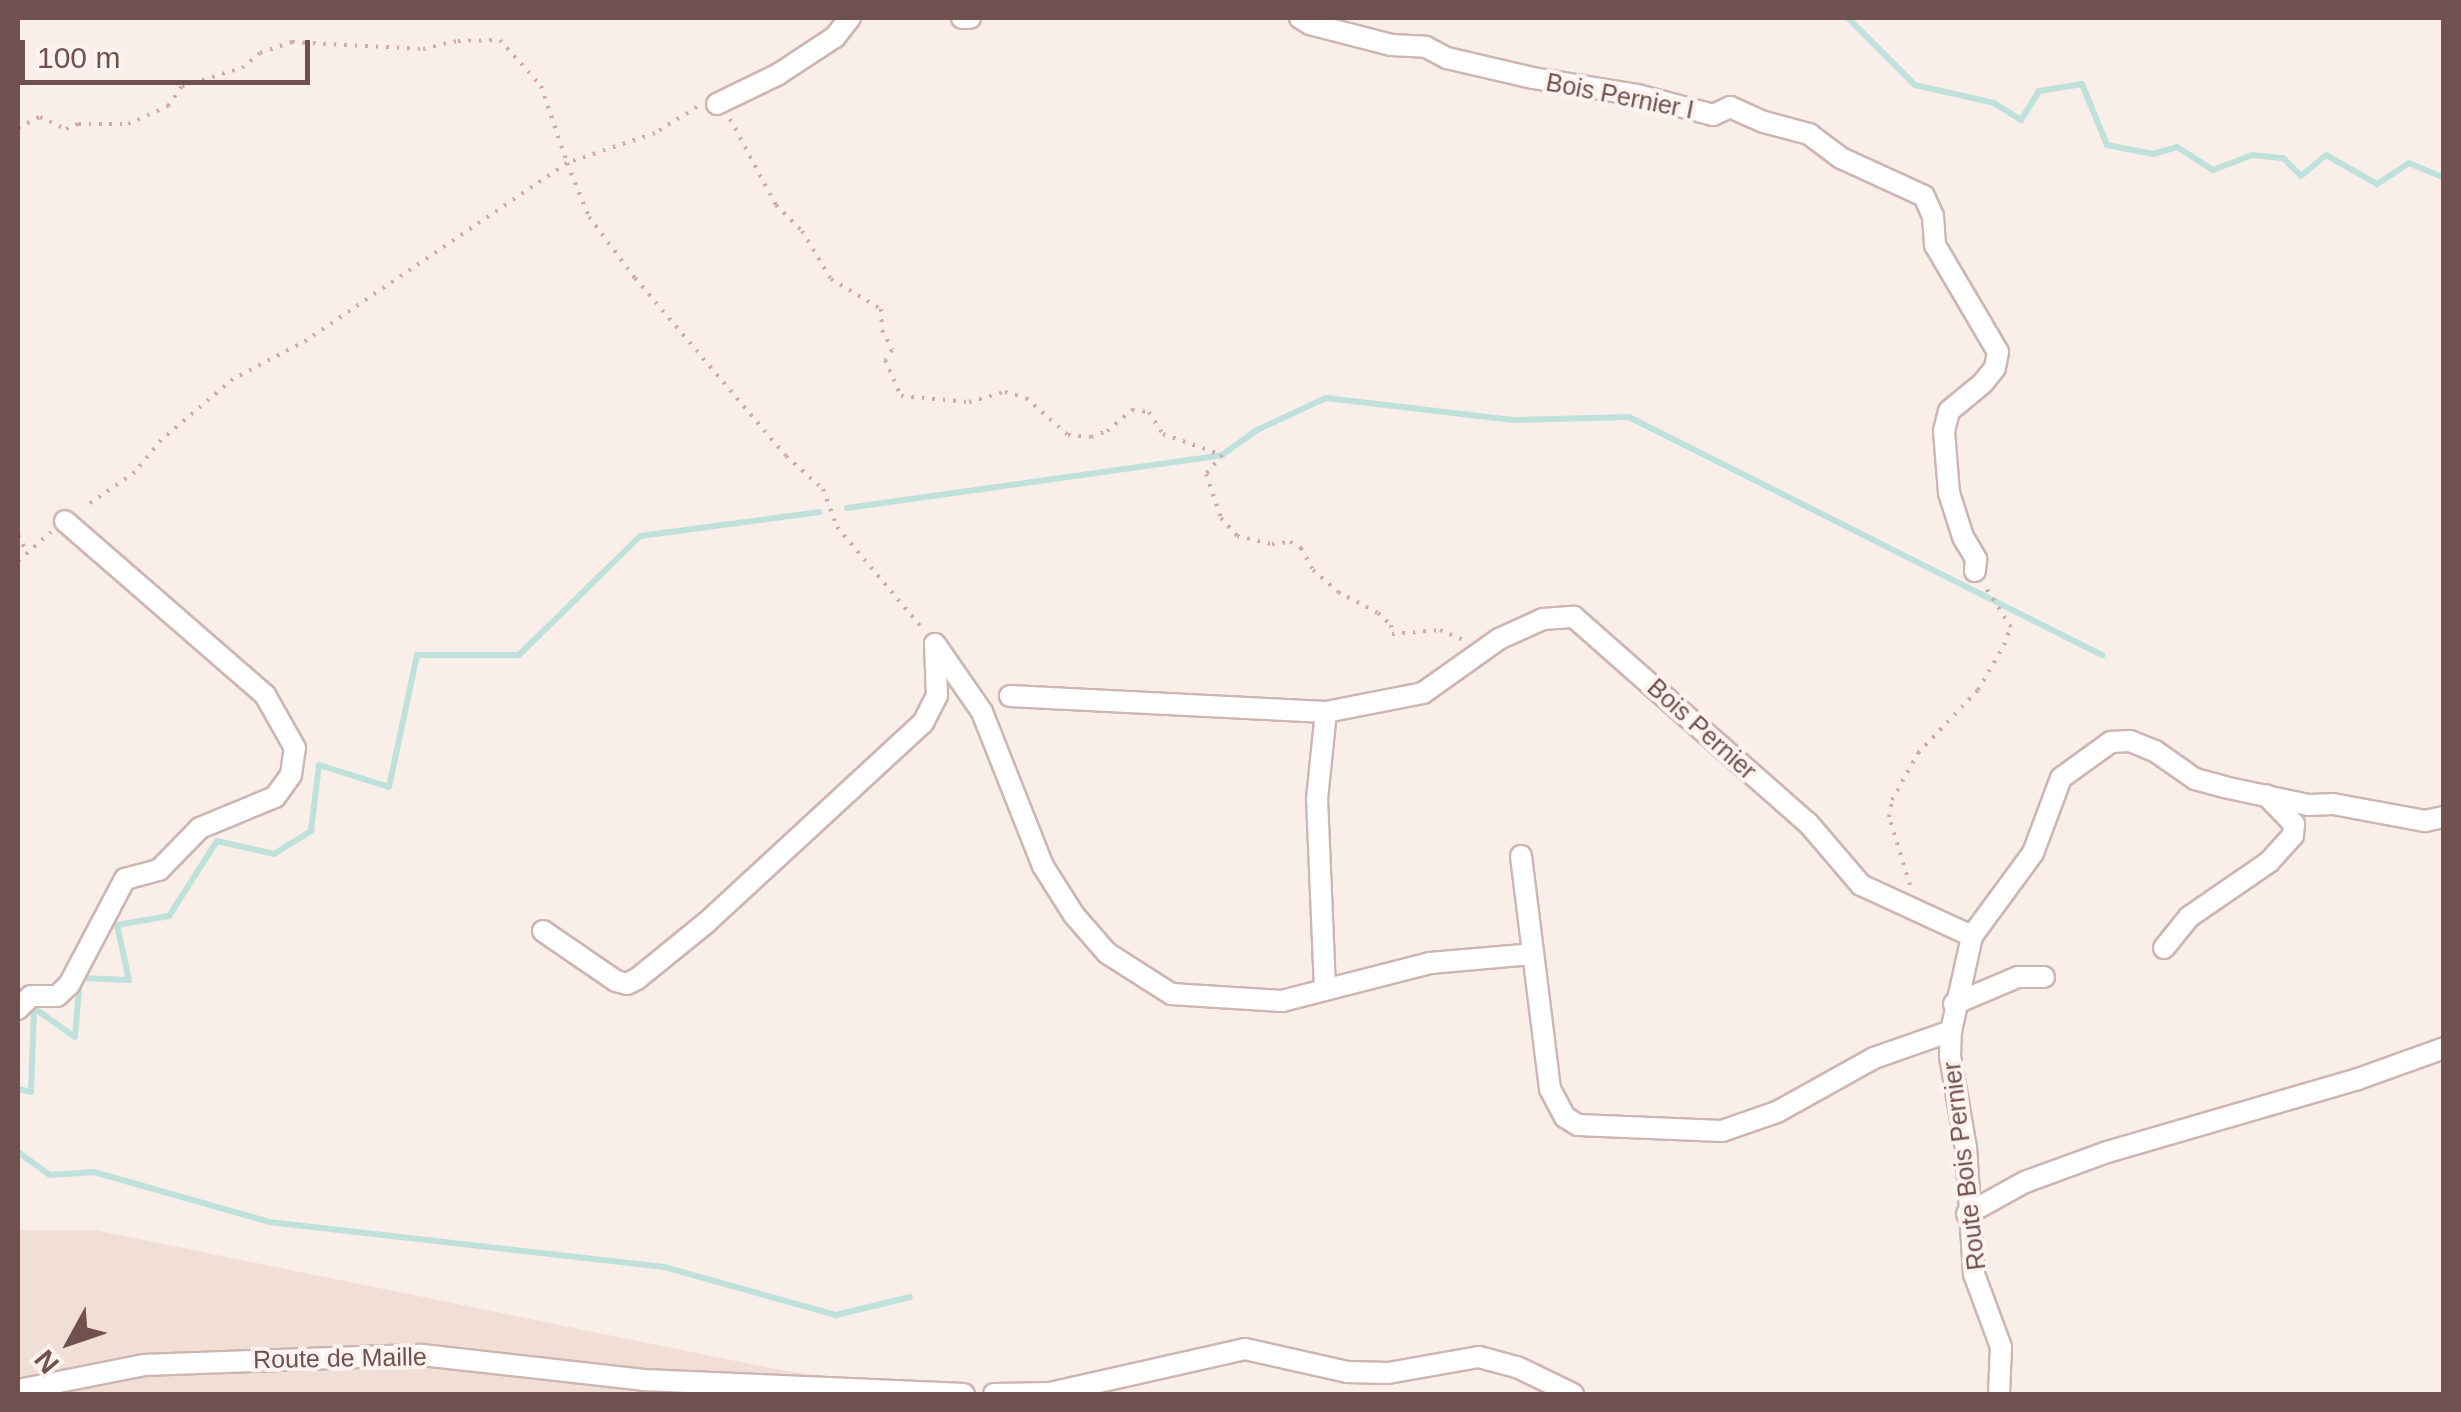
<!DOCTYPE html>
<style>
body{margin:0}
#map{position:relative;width:2461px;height:1412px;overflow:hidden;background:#faeee8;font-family:Helvetica,sans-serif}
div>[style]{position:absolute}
.residential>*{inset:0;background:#f0ded7}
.stream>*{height:6px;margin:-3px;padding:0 3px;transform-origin:3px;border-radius:3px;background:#bfe1dc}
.path>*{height:4px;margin-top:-2px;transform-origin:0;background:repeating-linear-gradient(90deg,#d1aaa6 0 2.5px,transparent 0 10.5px)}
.roads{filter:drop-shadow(2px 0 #cdb6b2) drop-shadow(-2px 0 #cdb6b2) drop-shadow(0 2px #cdb6b2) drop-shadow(0 -2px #cdb6b2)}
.minor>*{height:20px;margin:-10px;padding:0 10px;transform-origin:10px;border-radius:10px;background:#fff}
span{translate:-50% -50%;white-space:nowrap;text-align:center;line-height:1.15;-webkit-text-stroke:8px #fdf3ee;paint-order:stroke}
.street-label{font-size:25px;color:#71514f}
.frame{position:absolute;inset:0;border:20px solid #71514f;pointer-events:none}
.north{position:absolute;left:20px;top:1292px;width:100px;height:100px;-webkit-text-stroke:8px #fdf3ee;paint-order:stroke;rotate:230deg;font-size:28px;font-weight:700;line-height:40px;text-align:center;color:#71514f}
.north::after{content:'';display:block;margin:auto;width:35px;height:45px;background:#71514f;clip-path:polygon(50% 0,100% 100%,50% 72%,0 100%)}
.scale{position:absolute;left:20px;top:40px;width:290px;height:45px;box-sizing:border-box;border:5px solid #71514f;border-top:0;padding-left:12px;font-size:30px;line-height:35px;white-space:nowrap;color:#71514f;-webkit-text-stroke:8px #fdf3ee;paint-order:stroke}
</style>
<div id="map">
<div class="residential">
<i style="clip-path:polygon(18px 1230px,95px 1230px,765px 1367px,931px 1394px,18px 1394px)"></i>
</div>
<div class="stream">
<i style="left:1848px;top:18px;width:95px;rotate:45deg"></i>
<i style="left:1915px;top:85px;width:81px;rotate:12.8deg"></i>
<i style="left:1994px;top:103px;width:32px;rotate:32deg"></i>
<i style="left:2021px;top:120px;width:34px;rotate:-58deg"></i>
<i style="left:2039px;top:91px;width:44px;rotate:-9.2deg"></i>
<i style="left:2082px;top:84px;width:66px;rotate:67.7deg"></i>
<i style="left:2107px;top:145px;width:47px;rotate:11.1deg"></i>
<i style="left:2153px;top:154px;width:25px;rotate:-16deg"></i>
<i style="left:2177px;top:147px;width:43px;rotate:32.6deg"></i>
<i style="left:2213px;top:170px;width:42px;rotate:-21deg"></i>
<i style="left:2252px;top:155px;width:31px;rotate:6deg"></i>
<i style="left:2283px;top:158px;width:25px;rotate:45deg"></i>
<i style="left:2301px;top:176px;width:33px;rotate:-40deg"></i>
<i style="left:2326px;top:155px;width:59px;rotate:29.6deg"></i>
<i style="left:2377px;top:184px;width:38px;rotate:-33deg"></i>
<i style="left:2409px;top:163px;width:38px;rotate:23deg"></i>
<i style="left:847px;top:508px;width:379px;rotate:-8deg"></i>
<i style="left:1222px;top:455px;width:43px;rotate:-35.5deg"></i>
<i style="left:1257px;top:430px;width:76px;rotate:-24.9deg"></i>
<i style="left:1326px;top:398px;width:188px;rotate:6.7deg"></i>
<i style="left:1513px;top:420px;width:116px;rotate:-1.5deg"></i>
<i style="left:1629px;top:417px;width:530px;rotate:26.71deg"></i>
<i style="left:18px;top:1089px;width:13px;rotate:13deg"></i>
<i style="left:31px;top:1092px;width:84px;rotate:-88deg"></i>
<i style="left:34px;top:1008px;width:50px;rotate:35.3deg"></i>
<i style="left:75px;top:1037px;width:59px;rotate:-85.2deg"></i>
<i style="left:80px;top:978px;width:49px;rotate:2.3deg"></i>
<i style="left:129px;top:980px;width:56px;rotate:-102.3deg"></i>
<i style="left:117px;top:925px;width:53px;rotate:-9.8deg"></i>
<i style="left:169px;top:916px;width:89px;rotate:-57.4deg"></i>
<i style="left:217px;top:841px;width:58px;rotate:12.8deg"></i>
<i style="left:274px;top:854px;width:44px;rotate:-31.9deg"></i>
<i style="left:311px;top:831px;width:66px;rotate:-83.1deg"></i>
<i style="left:319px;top:765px;width:73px;rotate:17.4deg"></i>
<i style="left:389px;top:787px;width:135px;rotate:-78deg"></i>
<i style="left:417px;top:655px;width:102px"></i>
<i style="left:519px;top:655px;width:170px;rotate:-44.5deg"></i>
<i style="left:640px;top:536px;width:181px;rotate:-7.6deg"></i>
<i style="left:18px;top:1152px;width:39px;rotate:36deg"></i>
<i style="left:50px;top:1175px;width:44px;rotate:-3.9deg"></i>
<i style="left:94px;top:1172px;width:182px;rotate:15.9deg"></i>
<i style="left:269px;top:1222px;width:398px;rotate:6.5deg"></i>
<i style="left:664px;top:1267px;width:179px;rotate:15.6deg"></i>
<i style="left:836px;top:1315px;width:76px;rotate:-13.7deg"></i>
</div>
<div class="path">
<i style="left:697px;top:107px;width:49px;rotate:148.2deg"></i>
<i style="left:655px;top:133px;width:93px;rotate:161.2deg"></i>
<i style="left:567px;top:163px;width:58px;rotate:67.8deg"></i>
<i style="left:589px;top:217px;width:76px;rotate:53deg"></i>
<i style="left:635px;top:278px;width:233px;rotate:49.7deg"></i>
<i style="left:786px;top:456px;width:50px;rotate:41.7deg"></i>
<i style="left:823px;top:489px;width:40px;rotate:69.8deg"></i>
<i style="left:837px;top:527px;width:133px;rotate:49.9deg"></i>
<i style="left:730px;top:119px;width:98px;rotate:61.9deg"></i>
<i style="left:776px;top:205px;width:37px;rotate:45deg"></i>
<i style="left:802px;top:231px;width:56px;rotate:58.9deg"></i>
<i style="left:831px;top:279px;width:58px;rotate:31deg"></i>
<i style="left:881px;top:309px;width:21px;rotate:87deg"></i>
<i style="left:882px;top:330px;width:22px;rotate:63deg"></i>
<i style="left:892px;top:350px;width:12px;rotate:125deg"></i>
<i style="left:885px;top:360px;width:39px;rotate:66deg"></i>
<i style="left:901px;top:396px;width:68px;rotate:5deg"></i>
<i style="left:969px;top:402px;width:37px;rotate:-16deg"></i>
<i style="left:1005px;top:392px;width:22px;rotate:16deg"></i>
<i style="left:1026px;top:398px;width:56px;rotate:41.4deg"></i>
<i style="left:1068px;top:435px;width:23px;rotate:5deg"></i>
<i style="left:1091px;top:437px;width:17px;rotate:-21deg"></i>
<i style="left:1107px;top:431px;width:33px;rotate:-40deg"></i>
<i style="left:1132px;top:410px;width:17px;rotate:7deg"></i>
<i style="left:1149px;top:412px;width:26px;rotate:58deg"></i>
<i style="left:1163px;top:434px;width:63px;rotate:19.6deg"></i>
<i style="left:1222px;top:455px;width:25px;rotate:130deg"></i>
<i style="left:1206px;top:474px;width:46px;rotate:71.2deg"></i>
<i style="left:1221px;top:518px;width:24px;rotate:48deg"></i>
<i style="left:1237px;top:536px;width:36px;rotate:13deg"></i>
<i style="left:1272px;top:544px;width:18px;rotate:-6deg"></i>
<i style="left:1290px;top:542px;width:13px;rotate:29deg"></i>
<i style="left:1301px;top:548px;width:25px;rotate:61deg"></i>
<i style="left:1313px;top:570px;width:33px;rotate:41deg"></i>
<i style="left:1338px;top:592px;width:45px;rotate:27.7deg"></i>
<i style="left:1378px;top:613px;width:18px;rotate:43deg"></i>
<i style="left:1391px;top:625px;width:9px;rotate:84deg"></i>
<i style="left:1392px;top:634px;width:48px;rotate:-4.8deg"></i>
<i style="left:1440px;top:630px;width:26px;rotate:23deg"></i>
<i style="left:18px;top:128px;width:25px;rotate:-27deg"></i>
<i style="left:40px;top:117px;width:29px;rotate:25deg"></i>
<i style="left:66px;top:129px;width:13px;rotate:-23deg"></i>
<i style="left:78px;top:124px;width:50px"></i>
<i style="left:128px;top:124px;width:44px;rotate:-24.2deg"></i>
<i style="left:168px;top:106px;width:24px;rotate:-55deg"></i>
<i style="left:182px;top:86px;width:63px;rotate:-16.7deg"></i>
<i style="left:242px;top:68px;width:23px;rotate:-40deg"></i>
<i style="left:260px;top:53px;width:34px;rotate:-19deg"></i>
<i style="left:292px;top:42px;width:131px;rotate:3.1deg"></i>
<i style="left:423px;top:49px;width:36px;rotate:-13deg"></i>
<i style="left:458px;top:41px;width:42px;rotate:-1.4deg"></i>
<i style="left:500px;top:40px;width:62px;rotate:48.3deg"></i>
<i style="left:541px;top:86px;width:81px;rotate:71.3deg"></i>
<i style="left:567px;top:163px;width:315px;rotate:145.8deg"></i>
<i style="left:307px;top:340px;width:84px;rotate:152.2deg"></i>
<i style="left:233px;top:379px;width:94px;rotate:139.7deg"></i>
<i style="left:161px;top:440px;width:41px;rotate:129.1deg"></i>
<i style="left:135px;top:472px;width:63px;rotate:145.3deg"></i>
<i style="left:18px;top:535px;width:20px;rotate:63deg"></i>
<i style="left:18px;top:561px;width:44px;rotate:-41.3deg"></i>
<i style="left:1910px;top:885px;width:71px;rotate:-107.2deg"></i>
<i style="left:1889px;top:817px;width:17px;rotate:-80deg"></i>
<i style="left:1892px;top:800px;width:54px;rotate:-61deg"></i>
<i style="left:1918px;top:753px;width:87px;rotate:-46.4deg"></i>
<i style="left:1978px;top:690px;width:52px;rotate:-60deg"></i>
<i style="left:2004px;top:645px;width:19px;rotate:-69deg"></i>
<i style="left:2011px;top:627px;width:50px;rotate:-122.7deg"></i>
</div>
<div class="roads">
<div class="minor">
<i style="left:962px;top:18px;width:8px"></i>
<i style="left:1300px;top:18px;width:12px;rotate:31deg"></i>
<i style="left:1310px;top:24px;width:84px;rotate:14.5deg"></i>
<i style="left:1391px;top:45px;width:35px;rotate:3deg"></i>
<i style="left:1426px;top:47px;width:24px;rotate:28deg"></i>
<i style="left:1447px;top:58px;width:88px;rotate:13.1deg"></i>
<i style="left:1533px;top:78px;width:105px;rotate:9.3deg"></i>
<i style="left:1637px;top:95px;width:79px;rotate:14.7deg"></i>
<i style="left:1713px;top:115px;width:19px;rotate:-25deg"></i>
<i style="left:1730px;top:107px;width:37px;rotate:24deg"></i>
<i style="left:1764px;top:122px;width:47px;rotate:14.9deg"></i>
<i style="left:1809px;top:134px;width:40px;rotate:37deg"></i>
<i style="left:1841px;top:158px;width:91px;rotate:24.6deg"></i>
<i style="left:1924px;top:196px;width:22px;rotate:66deg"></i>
<i style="left:1933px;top:216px;width:29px;rotate:86deg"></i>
<i style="left:1935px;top:245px;width:124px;rotate:59.5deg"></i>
<i style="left:1998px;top:352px;width:16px;rotate:101deg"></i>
<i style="left:1995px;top:368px;width:19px;rotate:129deg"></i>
<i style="left:1983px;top:383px;width:44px;rotate:140.5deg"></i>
<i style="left:1949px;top:411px;width:21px;rotate:104deg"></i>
<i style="left:1944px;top:431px;width:62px;rotate:85.4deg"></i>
<i style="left:1949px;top:493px;width:46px;rotate:72.3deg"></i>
<i style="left:1963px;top:537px;width:26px;rotate:59deg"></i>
<i style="left:1976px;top:559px;width:12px;rotate:95deg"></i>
<i style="left:717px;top:104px;width:67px;rotate:-25.8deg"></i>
<i style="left:777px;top:75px;width:69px;rotate:-33.2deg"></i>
<i style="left:835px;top:37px;width:24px;rotate:-52deg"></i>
<i style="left:1010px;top:696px;width:316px;rotate:2.9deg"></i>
<i style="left:1326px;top:712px;width:99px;rotate:-11.1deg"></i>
<i style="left:1423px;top:693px;width:93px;rotate:-35.4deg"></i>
<i style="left:1499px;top:639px;width:48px;rotate:-24.4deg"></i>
<i style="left:1543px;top:619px;width:31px;rotate:-4deg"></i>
<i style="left:1574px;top:617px;width:312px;rotate:41.4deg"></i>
<i style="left:1808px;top:823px;width:82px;rotate:49.5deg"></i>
<i style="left:1861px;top:885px;width:122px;rotate:24.7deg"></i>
<i style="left:1521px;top:856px;width:235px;rotate:82.9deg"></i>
<i style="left:1550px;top:1089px;width:32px;rotate:62deg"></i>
<i style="left:1565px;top:1117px;width:15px;rotate:32deg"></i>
<i style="left:1578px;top:1125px;width:144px;rotate:2.4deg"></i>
<i style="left:1722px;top:1131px;width:58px;rotate:-19.1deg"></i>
<i style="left:1777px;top:1112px;width:111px;rotate:-29.1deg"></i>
<i style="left:1874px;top:1058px;width:82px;rotate:-19.3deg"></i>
<i style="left:543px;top:931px;width:88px;rotate:34.4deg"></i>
<i style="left:616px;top:981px;width:11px;rotate:15deg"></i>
<i style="left:627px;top:984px;width:11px;rotate:-27deg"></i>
<i style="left:637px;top:979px;width:89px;rotate:-39.1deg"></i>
<i style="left:706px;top:923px;width:295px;rotate:-42.7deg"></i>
<i style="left:923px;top:723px;width:30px;rotate:-63deg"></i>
<i style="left:937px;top:696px;width:52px;rotate:-92.2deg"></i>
<i style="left:935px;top:644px;width:83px;rotate:55.3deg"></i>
<i style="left:982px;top:712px;width:166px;rotate:68.4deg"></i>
<i style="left:1043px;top:866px;width:58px;rotate:57.7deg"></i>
<i style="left:1074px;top:915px;width:50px;rotate:49deg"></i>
<i style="left:1107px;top:953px;width:76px;rotate:32.6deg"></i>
<i style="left:1171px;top:994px;width:111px;rotate:3.6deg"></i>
<i style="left:1282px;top:1001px;width:153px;rotate:-14.4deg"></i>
<i style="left:1430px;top:963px;width:102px;rotate:-5deg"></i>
<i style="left:2164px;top:948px;width:40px;rotate:-51deg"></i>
<i style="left:2189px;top:917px;width:97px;rotate:-34.5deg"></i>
<i style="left:2269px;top:862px;width:36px;rotate:-48deg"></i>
<i style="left:2293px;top:835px;width:11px;rotate:-85deg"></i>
<i style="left:2294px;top:824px;width:40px;rotate:-134deg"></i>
<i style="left:1325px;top:989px;width:190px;rotate:-92.4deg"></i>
<i style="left:1317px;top:799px;width:87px;rotate:-84.1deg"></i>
<i style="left:1954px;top:1004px;width:69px;rotate:-22.9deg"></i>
<i style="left:2018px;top:977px;width:26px"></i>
<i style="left:18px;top:1009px;width:18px;rotate:-45deg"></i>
<i style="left:31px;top:996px;width:26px"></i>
<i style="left:57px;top:996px;width:16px;rotate:-43deg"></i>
<i style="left:69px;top:985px;width:120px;rotate:-62.2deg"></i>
<i style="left:125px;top:879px;width:35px;rotate:-15deg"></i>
<i style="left:159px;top:870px;width:59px;rotate:-45.7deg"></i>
<i style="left:200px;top:828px;width:81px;rotate:-22.5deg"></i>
<i style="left:275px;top:797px;width:27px;rotate:-54deg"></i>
<i style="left:291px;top:775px;width:27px;rotate:-82deg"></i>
<i style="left:295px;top:748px;width:61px;rotate:-119.5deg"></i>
<i style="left:265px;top:695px;width:265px;rotate:-139deg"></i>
<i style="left:1967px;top:1214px;width:66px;rotate:-28.9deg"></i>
<i style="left:2025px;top:1182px;width:87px;rotate:-20.1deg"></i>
<i style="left:2107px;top:1152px;width:261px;rotate:-16.2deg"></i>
<i style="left:2358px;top:1079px;width:91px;rotate:-19.8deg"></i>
<i style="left:18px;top:1390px;width:128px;rotate:-11.2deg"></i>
<i style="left:144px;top:1365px;width:278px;rotate:-2.1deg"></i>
<i style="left:422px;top:1355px;width:223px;rotate:6.4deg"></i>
<i style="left:644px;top:1380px;width:320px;rotate:2.5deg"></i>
<i style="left:994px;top:1394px;width:56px;rotate:-1deg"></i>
<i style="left:1050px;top:1393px;width:200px;rotate:-12.7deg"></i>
<i style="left:1245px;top:1349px;width:105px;rotate:12.7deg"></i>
<i style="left:1347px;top:1372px;width:41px;rotate:1.4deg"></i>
<i style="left:1388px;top:1373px;width:92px;rotate:-10deg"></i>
<i style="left:1479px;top:1357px;width:39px;rotate:15deg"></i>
<i style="left:1517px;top:1367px;width:62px;rotate:25.7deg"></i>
<i style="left:1999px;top:1394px;width:47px;rotate:-87.6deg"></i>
<i style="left:2001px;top:1347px;width:78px;rotate:-110.3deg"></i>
<i style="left:1974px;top:1274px;width:126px;rotate:-93.6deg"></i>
<i style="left:1966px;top:1148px;width:93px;rotate:-99.9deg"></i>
<i style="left:1950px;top:1056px;width:25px;rotate:-88deg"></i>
<i style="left:1951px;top:1031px;width:97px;rotate:-77.5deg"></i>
<i style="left:1972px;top:936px;width:103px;rotate:-53.7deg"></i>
<i style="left:2033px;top:853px;width:80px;rotate:-69.5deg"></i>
<i style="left:2061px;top:778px;width:62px;rotate:-35.8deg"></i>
<i style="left:2111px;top:742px;width:19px;rotate:-3deg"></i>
<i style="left:2130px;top:741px;width:27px;rotate:22deg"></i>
<i style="left:2155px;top:751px;width:49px;rotate:35deg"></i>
<i style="left:2195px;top:779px;width:30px;rotate:15deg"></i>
<i style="left:2224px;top:787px;width:86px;rotate:12.1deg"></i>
<i style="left:2308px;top:805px;width:25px;rotate:-2deg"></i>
<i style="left:2333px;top:804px;width:94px;rotate:10.5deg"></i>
<i style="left:2425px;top:821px;width:19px;rotate:-12deg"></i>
</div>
</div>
<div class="street-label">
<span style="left:1620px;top:96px;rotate:11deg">Bois Pernier I</span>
<span style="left:1702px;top:729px;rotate:42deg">Bois Pernier</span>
<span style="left:1964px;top:1166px;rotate:-97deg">Route Bois Pernier</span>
<span style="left:340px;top:1358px;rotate:-1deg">Route de Maille</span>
</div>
<div class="frame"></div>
<div class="north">N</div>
<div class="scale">100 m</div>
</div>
